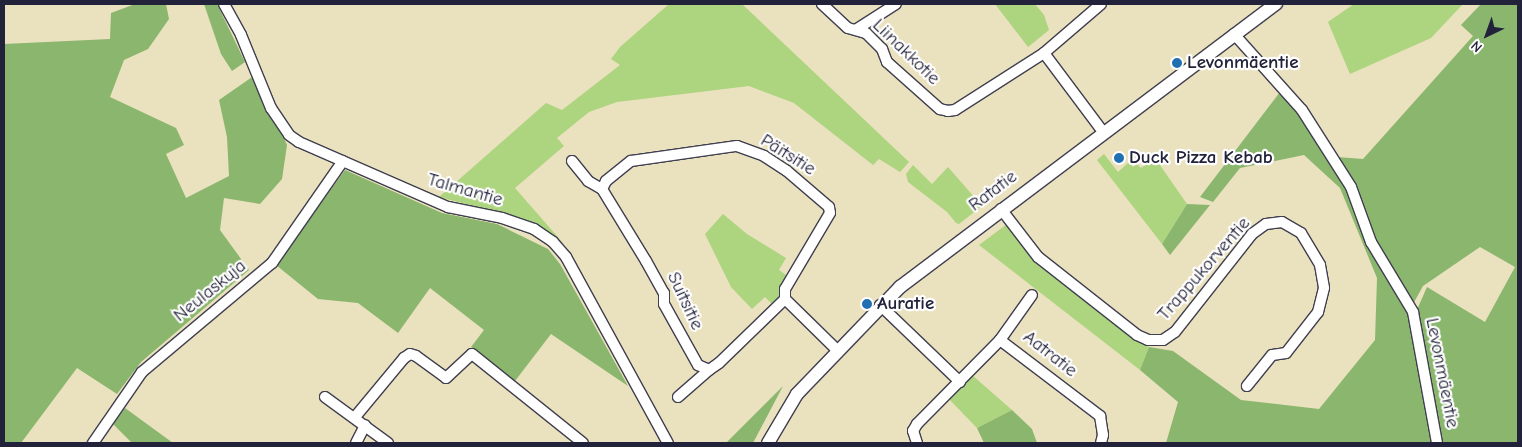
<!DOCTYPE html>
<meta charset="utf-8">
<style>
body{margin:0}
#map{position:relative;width:1522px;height:447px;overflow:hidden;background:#eae1be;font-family:"Comic Neue",sans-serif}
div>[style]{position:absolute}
.green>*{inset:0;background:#add47e}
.forest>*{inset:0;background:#8ab66d}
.roads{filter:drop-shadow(1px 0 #403f4f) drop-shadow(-1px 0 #403f4f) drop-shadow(0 1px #403f4f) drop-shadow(0 -1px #403f4f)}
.minor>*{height:10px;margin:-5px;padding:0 5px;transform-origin:5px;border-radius:5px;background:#fff}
.tertiary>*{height:12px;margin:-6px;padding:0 6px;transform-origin:6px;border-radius:6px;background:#fff}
.dots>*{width:14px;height:14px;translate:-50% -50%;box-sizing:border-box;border:2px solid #fff;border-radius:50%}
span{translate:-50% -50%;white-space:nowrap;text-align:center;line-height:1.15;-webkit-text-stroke:4.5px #fff;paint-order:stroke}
.street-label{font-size:19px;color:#22223b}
.poi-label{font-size:19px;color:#22223b;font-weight:700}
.left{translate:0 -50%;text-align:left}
.frame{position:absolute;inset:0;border:5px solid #22223b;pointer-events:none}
.north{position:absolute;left:1462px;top:10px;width:50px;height:50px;-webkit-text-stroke:4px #fff;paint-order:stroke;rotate:222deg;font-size:14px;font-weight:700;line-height:20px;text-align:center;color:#22223b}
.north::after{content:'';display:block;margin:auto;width:18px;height:22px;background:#22223b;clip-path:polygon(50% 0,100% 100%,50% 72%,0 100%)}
</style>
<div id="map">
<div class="green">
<i style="clip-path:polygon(669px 4px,742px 4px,909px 162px,900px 172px,879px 159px,873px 165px,794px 103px,749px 86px,617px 102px,589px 112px,557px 138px,564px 146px,515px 188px,563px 243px,530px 221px,439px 197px,546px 103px,562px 110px,620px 65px,611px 59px,620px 47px)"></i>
<i style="clip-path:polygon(995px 4px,1035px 4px,1044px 15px,1049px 30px,1028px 47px)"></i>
<i style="clip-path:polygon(1354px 4px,1463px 4px,1431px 38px,1350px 74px,1328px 22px)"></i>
<i style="clip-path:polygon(1104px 154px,1118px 172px,1129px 162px,1133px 167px,1137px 164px,1141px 168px,1155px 158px,1187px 204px,1162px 244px,1097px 160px)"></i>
<i style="clip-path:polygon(913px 165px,932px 184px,948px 167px,982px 206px,959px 224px,956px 223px,947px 212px,908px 182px,906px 174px)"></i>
<i style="clip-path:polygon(723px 214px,747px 234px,786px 258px,779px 270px,786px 275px,780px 295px,772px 304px,765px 297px,752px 309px,731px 287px,705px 234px)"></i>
<i style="clip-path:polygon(1007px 224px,1134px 338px,1149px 347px,1140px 370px,979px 245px)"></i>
<i style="clip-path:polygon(972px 375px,1012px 410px,977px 428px,948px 398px)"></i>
</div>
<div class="forest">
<i style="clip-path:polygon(135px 4px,166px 4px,169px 19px,148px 49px,124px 60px,110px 97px,176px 128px,184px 145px,166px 154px,186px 198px,229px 176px,227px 137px,219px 100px,255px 75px,287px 145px,282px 179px,260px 204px,224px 198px,220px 230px,249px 270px,141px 362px,117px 394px,77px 368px,21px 443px,4px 443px,4px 44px,110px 39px,111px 13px)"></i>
<i style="clip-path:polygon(204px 4px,217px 4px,245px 62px,232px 71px,221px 54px)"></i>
<i style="clip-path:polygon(1481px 4px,1518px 4px,1518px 443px,1166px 443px,1178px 402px,1140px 370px,1149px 347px,1173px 351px,1241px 400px,1319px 409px,1375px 340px,1377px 278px,1340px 188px,1304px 155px,1240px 168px,1213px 202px,1200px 197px,1280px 92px,1300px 112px,1349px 188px,1369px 244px,1416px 312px,1427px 287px,1485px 322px,1515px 267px,1480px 247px,1423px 286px,1412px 306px,1373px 240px,1337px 157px,1363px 159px,1473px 36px,1461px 25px)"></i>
<i style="clip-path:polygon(345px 170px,442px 213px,497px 224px,548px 249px,560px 264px,628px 386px,551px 334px,515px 381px,471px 347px,484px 330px,430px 288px,398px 333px,358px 303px,318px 299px,276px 265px)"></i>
<i style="clip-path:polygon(1187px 204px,1210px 205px,1170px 255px,1162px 244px)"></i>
<i style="clip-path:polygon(783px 386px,753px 443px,726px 443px)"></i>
<i style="clip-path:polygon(125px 408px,173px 443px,132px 443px,113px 424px)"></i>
<i style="clip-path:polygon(1012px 410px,1032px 429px,1037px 443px,984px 443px,977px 428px)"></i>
</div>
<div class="roads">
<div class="minor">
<i style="left:224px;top:4px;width:35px;rotate:61deg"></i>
<i style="left:241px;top:35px;width:79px;rotate:67.7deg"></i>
<i style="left:271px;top:108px;width:32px;rotate:56deg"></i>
<i style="left:289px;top:135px;width:12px;rotate:35deg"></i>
<i style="left:299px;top:142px;width:163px;rotate:23.6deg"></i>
<i style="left:448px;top:207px;width:55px;rotate:11.5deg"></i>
<i style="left:502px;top:218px;width:34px;rotate:19deg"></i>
<i style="left:534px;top:229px;width:23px;rotate:34deg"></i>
<i style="left:553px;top:242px;width:20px;rotate:49deg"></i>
<i style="left:566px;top:257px;width:212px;rotate:61.3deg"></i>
<i style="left:822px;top:4px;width:35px;rotate:43deg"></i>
<i style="left:848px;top:28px;width:19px;rotate:16deg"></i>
<i style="left:866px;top:33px;width:23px;rotate:45deg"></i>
<i style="left:882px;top:49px;width:14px;rotate:69deg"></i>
<i style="left:887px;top:62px;width:71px;rotate:41.6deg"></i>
<i style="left:940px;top:109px;width:8px;rotate:14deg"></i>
<i style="left:948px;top:111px;width:7px;rotate:-8deg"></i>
<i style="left:955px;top:110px;width:106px;rotate:-32.6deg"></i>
<i style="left:1044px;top:53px;width:75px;rotate:-40.7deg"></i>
<i style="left:857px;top:29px;width:46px;rotate:-32.7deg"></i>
<i style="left:1234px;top:34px;width:102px;rotate:48.2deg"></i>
<i style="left:1302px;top:110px;width:91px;rotate:57.5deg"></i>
<i style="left:1351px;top:187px;width:59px;rotate:70deg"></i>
<i style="left:1371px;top:242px;width:82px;rotate:59deg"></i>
<i style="left:1413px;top:312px;width:133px;rotate:79.6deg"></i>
<i style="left:1044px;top:53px;width:99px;rotate:53.2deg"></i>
<i style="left:572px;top:161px;width:26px;rotate:51deg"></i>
<i style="left:588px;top:181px;width:16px;rotate:30deg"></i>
<i style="left:602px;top:189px;width:84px;rotate:58.6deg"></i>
<i style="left:646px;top:261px;width:37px;rotate:61deg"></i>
<i style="left:664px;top:293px;width:11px;rotate:90deg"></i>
<i style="left:664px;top:304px;width:70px;rotate:60.9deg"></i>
<i style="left:698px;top:365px;width:12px;rotate:24deg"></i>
<i style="left:709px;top:370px;width:12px;rotate:-35deg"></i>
<i style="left:719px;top:363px;width:92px;rotate:-44.1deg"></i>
<i style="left:602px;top:189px;width:9px;rotate:-63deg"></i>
<i style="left:606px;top:181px;width:32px;rotate:-39deg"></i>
<i style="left:631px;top:161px;width:107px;rotate:-8.1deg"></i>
<i style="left:737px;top:146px;width:29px;rotate:20deg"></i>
<i style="left:764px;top:156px;width:27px;rotate:33deg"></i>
<i style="left:787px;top:171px;width:55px;rotate:40.6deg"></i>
<i style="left:829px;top:207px;width:6px;rotate:81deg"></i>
<i style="left:830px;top:213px;width:88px;rotate:120.6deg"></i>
<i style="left:785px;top:289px;width:10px;rotate:90deg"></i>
<i style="left:1001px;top:209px;width:61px;rotate:52.4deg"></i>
<i style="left:1038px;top:257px;width:126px;rotate:38.2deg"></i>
<i style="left:1137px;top:335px;width:12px;rotate:24deg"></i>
<i style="left:1148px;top:340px;width:15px"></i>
<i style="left:1163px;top:340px;width:14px;rotate:-34deg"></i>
<i style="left:1175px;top:332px;width:125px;rotate:-51.8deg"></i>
<i style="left:1252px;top:234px;width:17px;rotate:-36deg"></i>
<i style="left:1266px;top:224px;width:16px;rotate:-7deg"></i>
<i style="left:1282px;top:222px;width:22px;rotate:30deg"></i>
<i style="left:1301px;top:233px;width:37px;rotate:59deg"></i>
<i style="left:1320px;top:265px;width:23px;rotate:80deg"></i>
<i style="left:1324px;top:288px;width:25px;rotate:104deg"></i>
<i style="left:1318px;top:312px;width:52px;rotate:128deg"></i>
<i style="left:1286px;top:353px;width:14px;rotate:172deg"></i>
<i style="left:1272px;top:355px;width:40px;rotate:129deg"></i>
<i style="left:785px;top:299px;width:73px;rotate:44.4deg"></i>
<i style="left:880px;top:305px;width:111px;rotate:43.9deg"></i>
<i style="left:1000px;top:340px;width:55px;rotate:-54.6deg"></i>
<i style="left:325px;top:397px;width:78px;rotate:36.1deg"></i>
<i style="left:678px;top:397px;width:41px;rotate:-41.1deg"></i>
<i style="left:355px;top:417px;width:77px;rotate:-50.3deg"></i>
<i style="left:404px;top:358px;width:7px;rotate:-34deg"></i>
<i style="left:410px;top:354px;width:6px;rotate:18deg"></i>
<i style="left:416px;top:356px;width:37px;rotate:36deg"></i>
<i style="left:446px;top:378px;width:35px;rotate:-43deg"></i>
<i style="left:472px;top:354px;width:142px;rotate:38.7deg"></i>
<i style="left:93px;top:443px;width:86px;rotate:-55.4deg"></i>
<i style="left:142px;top:372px;width:170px;rotate:-40deg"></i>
<i style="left:272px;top:263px;width:124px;rotate:-55.2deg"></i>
<i style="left:356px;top:443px;width:20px;rotate:-63deg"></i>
<i style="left:917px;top:443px;width:13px;rotate:-108deg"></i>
<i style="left:913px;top:431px;width:8px;rotate:-60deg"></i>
<i style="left:917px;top:424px;width:118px;rotate:-45.3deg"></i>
<i style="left:1000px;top:340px;width:126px;rotate:37.2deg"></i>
<i style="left:1100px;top:416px;width:19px;rotate:81deg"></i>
<i style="left:1103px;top:435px;width:8px;rotate:104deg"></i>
</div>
<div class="tertiary">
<i style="left:768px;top:443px;width:57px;rotate:-59.4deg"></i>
<i style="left:797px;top:394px;width:149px;rotate:-46.1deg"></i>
<i style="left:900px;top:287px;width:471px;rotate:-37deg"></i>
</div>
</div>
<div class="dots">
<i style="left:1177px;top:63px;background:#1f6fb2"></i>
<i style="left:1119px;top:158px;background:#1f6fb2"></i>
<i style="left:867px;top:304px;background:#1f6fb2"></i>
</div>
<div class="street-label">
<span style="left:906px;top:52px;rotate:44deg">Liinakkotie</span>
<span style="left:788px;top:155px;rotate:32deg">Päitsitie</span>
<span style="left:465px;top:190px;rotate:16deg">Talmantie</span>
<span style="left:993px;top:191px;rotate:-37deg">Ratatie</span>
<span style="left:1204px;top:269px;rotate:-49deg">Trappukorventie</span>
<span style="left:210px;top:291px;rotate:-39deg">Neulaskuja</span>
<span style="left:685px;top:301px;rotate:65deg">Suitsitie</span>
<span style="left:1050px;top:354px;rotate:38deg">Aatratie</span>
<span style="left:1442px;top:373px;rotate:79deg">Levonmäentie</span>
</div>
<div class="poi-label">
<span class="left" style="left:1187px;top:63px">Levonmäentie</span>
<span class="left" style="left:1129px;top:158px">Duck Pizza Kebab</span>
<span class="left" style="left:877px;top:304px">Auratie</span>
</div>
<div class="frame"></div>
<div class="north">N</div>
</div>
